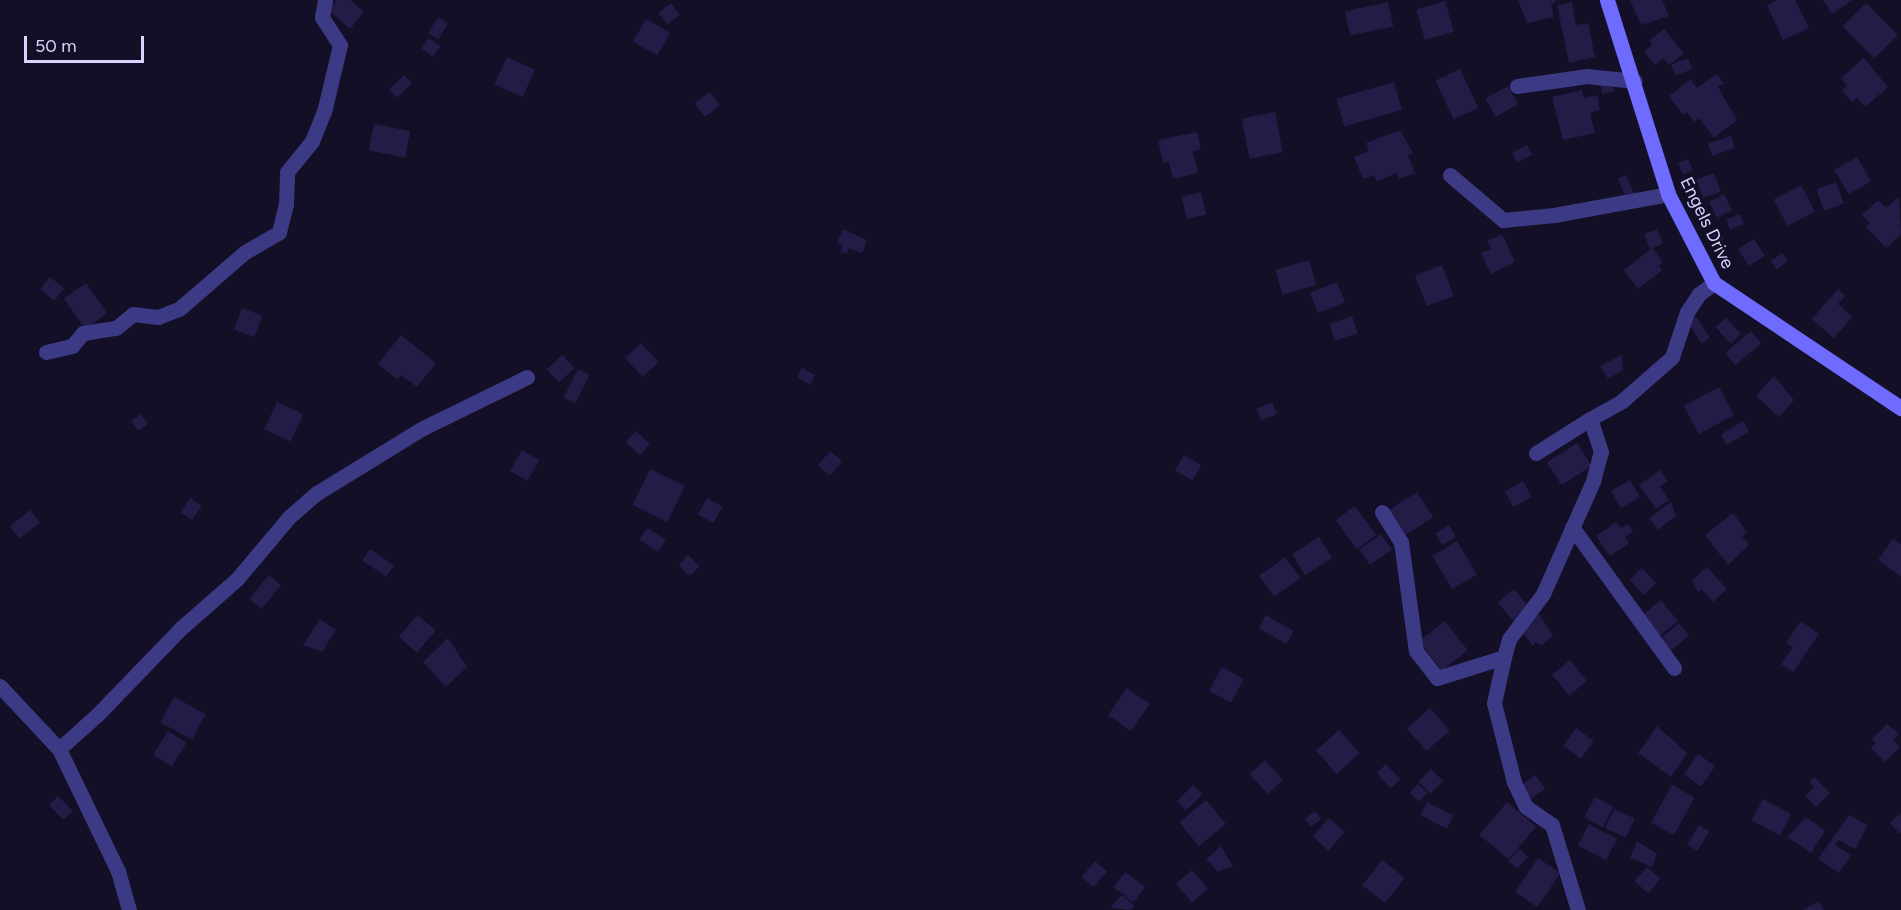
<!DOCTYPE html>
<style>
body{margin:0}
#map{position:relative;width:1901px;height:910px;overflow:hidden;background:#130f26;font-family:Figtree,sans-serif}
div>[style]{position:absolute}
.building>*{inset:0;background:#241b47;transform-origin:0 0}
.street>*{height:15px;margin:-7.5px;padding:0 7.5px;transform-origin:7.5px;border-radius:7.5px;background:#3d3a85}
.secondary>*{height:15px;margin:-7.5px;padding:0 7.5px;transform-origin:7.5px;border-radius:7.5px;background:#6f6bff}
span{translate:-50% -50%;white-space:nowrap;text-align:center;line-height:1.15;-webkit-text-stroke:4.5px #130f26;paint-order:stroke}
.street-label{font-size:18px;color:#d9d4ff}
.scale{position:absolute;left:24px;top:36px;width:120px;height:27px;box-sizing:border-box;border:3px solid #d9d4ff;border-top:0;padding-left:8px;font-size:18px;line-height:21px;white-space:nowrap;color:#d9d4ff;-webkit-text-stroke:4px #130f26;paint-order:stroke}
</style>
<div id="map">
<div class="building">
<i style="clip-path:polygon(337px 0,350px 0,364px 12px,350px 29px,328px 10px)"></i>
<i style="clip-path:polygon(1518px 0,1557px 0,1551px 6px,1554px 17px,1527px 23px)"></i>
<i style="clip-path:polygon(1630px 0,1662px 0,1669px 16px,1641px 25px)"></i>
<i style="clip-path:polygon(1777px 0,1795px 0,1809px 28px,1783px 40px,1767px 5px)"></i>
<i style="clip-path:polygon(1823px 0,1853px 0,1832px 14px)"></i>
<i style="left:1445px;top:1px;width:32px;height:30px;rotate:74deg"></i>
<i style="left:1388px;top:2px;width:25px;height:44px;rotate:78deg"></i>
<i style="clip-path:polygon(1572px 2px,1576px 25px,1588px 23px,1595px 57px,1569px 63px,1557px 5px)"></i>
<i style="left:671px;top:3px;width:15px;height:16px;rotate:53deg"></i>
<i style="left:1866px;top:3px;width:45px;height:33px;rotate:45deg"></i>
<i style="left:438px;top:17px;width:12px;height:19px;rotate:31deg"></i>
<i style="left:646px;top:19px;width:28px;height:26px;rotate:30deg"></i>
<i style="clip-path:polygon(1664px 29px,1684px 53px,1669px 65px,1663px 58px,1655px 65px,1644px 52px,1652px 45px,1649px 41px)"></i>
<i style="left:429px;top:38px;width:14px;height:13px;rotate:36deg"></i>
<i style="left:507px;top:57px;width:31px;height:30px;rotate:25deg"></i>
<i style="left:1688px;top:58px;width:12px;height:18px;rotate:70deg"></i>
<i style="clip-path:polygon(1864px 58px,1888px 87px,1865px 107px,1857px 98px,1852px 102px,1842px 90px,1847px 86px,1841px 78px)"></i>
<i style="left:1460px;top:69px;width:43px;height:27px;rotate:65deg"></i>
<i style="clip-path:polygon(1717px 74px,1724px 83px,1718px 87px,1737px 120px,1714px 138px,1699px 118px,1694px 122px,1687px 112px,1683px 115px,1669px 96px,1691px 79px,1697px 88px)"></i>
<i style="left:404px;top:75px;width:11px;height:21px;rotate:45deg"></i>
<i style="left:1612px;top:81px;width:11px;height:12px;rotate:80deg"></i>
<i style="left:1394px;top:82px;width:29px;height:60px;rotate:74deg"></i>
<i style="left:1508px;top:86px;width:21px;height:26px;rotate:61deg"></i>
<i style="clip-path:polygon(1582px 90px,1584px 98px,1597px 95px,1600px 110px,1590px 113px,1595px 133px,1563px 140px,1552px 97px)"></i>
<i style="left:710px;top:92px;width:17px;height:19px;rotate:54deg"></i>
<i style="left:1275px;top:112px;width:41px;height:34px;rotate:79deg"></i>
<i style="left:374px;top:124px;width:37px;height:27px;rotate:11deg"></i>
<i style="clip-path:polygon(1400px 130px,1413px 153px,1408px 155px,1415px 173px,1399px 179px,1397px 173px,1377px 181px,1374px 175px,1363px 179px,1354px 157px,1369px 151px,1366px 143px)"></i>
<i style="clip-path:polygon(1197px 132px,1201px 149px,1193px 151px,1198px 173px,1173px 179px,1169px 162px,1163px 163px,1158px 140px)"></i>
<i style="left:1731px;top:136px;width:13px;height:24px;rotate:72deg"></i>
<i style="left:1527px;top:145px;width:11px;height:17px;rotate:63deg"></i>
<i style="left:1857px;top:157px;width:28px;height:26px;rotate:60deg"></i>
<i style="left:1688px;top:159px;width:12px;height:11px;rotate:66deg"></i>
<i style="left:1714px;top:173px;width:20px;height:19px;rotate:70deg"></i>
<i style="left:1626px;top:175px;width:21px;height:9px;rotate:67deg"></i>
<i style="left:1836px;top:182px;width:23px;height:21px;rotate:70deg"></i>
<i style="left:1801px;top:185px;width:30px;height:31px;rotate:62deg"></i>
<i style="left:1201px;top:192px;width:23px;height:20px;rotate:77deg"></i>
<i style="left:1724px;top:194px;width:18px;height:17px;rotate:63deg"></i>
<i style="clip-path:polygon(1899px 196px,1901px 234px,1886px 248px,1866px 227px,1870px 223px,1862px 215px,1878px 200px,1886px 208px)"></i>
<i style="left:1703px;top:211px;width:17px;height:9px;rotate:57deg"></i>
<i style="left:1740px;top:214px;width:11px;height:15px;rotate:68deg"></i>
<i style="clip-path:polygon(843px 229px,867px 240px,862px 253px,849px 248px,847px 254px,840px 252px,843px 245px,837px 243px)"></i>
<i style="left:1657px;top:229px;width:16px;height:14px;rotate:68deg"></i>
<i style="left:1718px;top:231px;width:11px;height:11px;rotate:56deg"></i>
<i style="clip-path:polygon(1502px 234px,1515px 262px,1491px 274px,1481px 253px,1491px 249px,1487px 241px)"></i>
<i style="left:1754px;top:239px;width:20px;height:19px;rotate:57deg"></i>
<i style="clip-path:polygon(1652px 248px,1663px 262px,1659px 266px,1662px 270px,1638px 289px,1624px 270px)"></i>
<i style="left:1782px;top:253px;width:10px;height:14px;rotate:53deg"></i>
<i style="left:1309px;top:260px;width:26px;height:35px;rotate:74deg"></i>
<i style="left:1442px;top:265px;width:33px;height:29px;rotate:69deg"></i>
<i style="left:50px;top:277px;width:18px;height:16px;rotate:38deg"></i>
<i style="left:1337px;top:282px;width:22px;height:29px;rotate:69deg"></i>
<i style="left:86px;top:283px;width:37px;height:27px;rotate:55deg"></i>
<i style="clip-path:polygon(1838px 289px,1845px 296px,1838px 304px,1852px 317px,1834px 338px,1812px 319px)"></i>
<i style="left:242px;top:308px;width:22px;height:23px;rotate:21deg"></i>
<i style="left:1352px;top:316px;width:18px;height:24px;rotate:71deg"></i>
<i style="left:1696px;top:316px;width:26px;height:10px;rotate:58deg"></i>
<i style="left:1726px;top:318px;width:22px;height:14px;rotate:47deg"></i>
<i style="left:1751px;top:331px;width:16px;height:34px;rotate:50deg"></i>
<i style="clip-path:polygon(401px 335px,436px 363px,417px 387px,401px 375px,397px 379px,378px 364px)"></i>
<i style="left:641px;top:343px;width:26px;height:22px;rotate:47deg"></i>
<i style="left:562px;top:355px;width:18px;height:21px;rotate:47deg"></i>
<i style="clip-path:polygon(1622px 355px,1623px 370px,1608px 379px,1600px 366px)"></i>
<i style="left:802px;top:368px;width:15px;height:11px;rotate:28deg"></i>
<i style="left:578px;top:369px;width:13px;height:32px;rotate:27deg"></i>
<i style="clip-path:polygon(1774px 376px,1794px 400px,1779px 417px,1756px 396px)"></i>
<i style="left:1719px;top:387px;width:32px;height:40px;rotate:62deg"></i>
<i style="left:277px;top:402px;width:29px;height:30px;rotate:25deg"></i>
<i style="left:1272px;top:402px;width:13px;height:17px;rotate:67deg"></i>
<i style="left:141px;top:414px;width:12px;height:12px;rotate:55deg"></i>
<i style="left:1743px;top:421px;width:12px;height:26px;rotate:59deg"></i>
<i style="left:636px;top:431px;width:19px;height:15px;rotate:43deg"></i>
<i style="left:1577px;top:443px;width:27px;height:36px;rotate:57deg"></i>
<i style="left:522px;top:450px;width:20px;height:24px;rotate:30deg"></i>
<i style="left:830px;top:451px;width:16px;height:19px;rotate:40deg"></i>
<i style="left:1184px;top:455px;width:20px;height:18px;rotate:30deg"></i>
<i style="left:650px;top:469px;width:39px;height:40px;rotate:26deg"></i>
<i style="clip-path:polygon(1660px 470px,1668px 481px,1660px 487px,1669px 500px,1656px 509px,1639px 485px)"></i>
<i style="left:1630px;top:480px;width:20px;height:22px;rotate:60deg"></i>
<i style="left:1523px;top:481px;width:18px;height:21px;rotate:61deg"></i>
<i style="left:1417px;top:492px;width:30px;height:35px;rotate:57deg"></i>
<i style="left:190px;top:498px;width:14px;height:17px;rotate:34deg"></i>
<i style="left:707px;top:498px;width:18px;height:19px;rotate:29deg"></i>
<i style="clip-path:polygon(1671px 502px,1676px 516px,1658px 530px,1649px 518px)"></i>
<i style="left:1355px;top:506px;width:36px;height:24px;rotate:54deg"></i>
<i style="left:30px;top:510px;width:16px;height:26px;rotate:52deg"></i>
<i style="clip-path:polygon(1733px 513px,1747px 532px,1742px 536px,1749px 545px,1728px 565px,1705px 535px)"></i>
<i style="clip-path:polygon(1616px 522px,1621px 528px,1628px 524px,1633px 531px,1625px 537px,1629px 543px,1610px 556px,1596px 536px)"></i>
<i style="left:1449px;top:525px;width:14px;height:16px;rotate:60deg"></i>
<i style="left:647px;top:528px;width:22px;height:14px;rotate:32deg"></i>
<i style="left:1381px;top:534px;width:19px;height:27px;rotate:55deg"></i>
<i style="left:1319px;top:537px;width:25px;height:32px;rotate:58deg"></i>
<i style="clip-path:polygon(1893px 539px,1901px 544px,1901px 577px,1878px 560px)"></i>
<i style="left:1457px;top:541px;width:39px;height:29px;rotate:59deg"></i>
<i style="left:370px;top:549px;width:29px;height:14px;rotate:34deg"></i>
<i style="left:688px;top:555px;width:16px;height:14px;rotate:43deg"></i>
<i style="left:1285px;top:557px;width:26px;height:32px;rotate:54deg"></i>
<i style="clip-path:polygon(1707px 567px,1727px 589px,1713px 602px,1701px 589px,1698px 592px,1692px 581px)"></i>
<i style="left:1642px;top:568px;width:21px;height:17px;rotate:47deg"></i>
<i style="left:269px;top:575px;width:16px;height:31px;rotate:40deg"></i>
<i style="left:1514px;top:589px;width:25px;height:21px;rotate:50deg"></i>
<i style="left:1661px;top:600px;width:27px;height:24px;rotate:51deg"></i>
<i style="clip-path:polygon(1539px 614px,1553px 636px,1542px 645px,1536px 642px,1533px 646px,1519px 628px)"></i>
<i style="left:418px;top:615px;width:24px;height:29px;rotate:42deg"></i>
<i style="left:1266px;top:615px;width:32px;height:15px;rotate:30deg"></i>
<i style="clip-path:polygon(320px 619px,336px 630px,322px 652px,303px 645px)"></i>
<i style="left:1445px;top:621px;width:37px;height:33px;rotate:52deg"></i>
<i style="clip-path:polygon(1801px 621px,1819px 634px,1793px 672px,1781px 664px,1793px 647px,1786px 643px)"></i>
<i style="left:1679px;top:623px;width:16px;height:24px;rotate:50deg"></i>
<i style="clip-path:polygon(448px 638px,467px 667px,446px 687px,423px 662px)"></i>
<i style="left:1570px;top:660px;width:27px;height:23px;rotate:51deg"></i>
<i style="left:1222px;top:667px;width:25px;height:27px;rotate:29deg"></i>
<i style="left:1127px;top:688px;width:28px;height:33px;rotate:35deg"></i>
<i style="left:174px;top:697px;width:36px;height:29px;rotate:28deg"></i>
<i style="left:1430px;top:708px;width:30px;height:31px;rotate:49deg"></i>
<i style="clip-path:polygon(1887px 724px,1899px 734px,1893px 740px,1900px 747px,1885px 762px,1871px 748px,1876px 743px,1872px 739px)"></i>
<i style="clip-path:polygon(1657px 726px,1687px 753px,1671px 777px,1638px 753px)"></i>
<i style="left:1576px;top:728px;width:22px;height:22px;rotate:36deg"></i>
<i style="left:1339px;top:730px;width:31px;height:31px;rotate:48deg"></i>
<i style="left:168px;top:731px;width:22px;height:28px;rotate:32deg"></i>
<i style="left:1698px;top:754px;width:21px;height:25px;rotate:35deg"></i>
<i style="left:1265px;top:760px;width:27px;height:21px;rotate:48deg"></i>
<i style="left:1386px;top:764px;width:21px;height:13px;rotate:47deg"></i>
<i style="left:1431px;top:769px;width:17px;height:18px;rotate:45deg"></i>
<i style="left:1535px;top:775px;width:17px;height:19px;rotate:54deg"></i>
<i style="clip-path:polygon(1814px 777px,1830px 793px,1816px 807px,1805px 796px,1814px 787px,1810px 782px)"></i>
<i style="left:1418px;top:784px;width:13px;height:12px;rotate:45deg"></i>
<i style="left:1193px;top:785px;width:13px;height:23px;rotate:45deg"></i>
<i style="left:1672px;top:785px;width:26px;height:43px;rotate:29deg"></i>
<i style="left:58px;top:796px;width:21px;height:13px;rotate:45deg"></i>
<i style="left:1595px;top:797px;width:21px;height:23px;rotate:28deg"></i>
<i style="left:1763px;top:799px;width:32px;height:24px;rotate:28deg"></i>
<i style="left:1206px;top:800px;width:31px;height:35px;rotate:50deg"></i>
<i style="left:1427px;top:802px;width:30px;height:15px;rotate:27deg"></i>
<i style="left:1507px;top:802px;width:38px;height:43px;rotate:40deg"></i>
<i style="left:1614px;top:809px;width:23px;height:21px;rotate:25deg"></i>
<i style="left:1315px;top:811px;width:10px;height:13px;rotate:53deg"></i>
<i style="clip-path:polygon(1901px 813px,1901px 832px,1900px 834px,1890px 823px)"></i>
<i style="clip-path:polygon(1849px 815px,1868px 825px,1855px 849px,1838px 840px,1835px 845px,1851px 855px,1839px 873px,1818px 859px)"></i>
<i style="clip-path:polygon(1806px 817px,1825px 831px,1811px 853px,1787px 837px)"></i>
<i style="left:1329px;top:818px;width:21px;height:25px;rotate:41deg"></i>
<i style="left:1589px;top:824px;width:32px;height:24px;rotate:28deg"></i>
<i style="left:1699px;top:825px;width:12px;height:23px;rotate:31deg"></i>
<i style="clip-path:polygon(1637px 841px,1657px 854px,1652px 867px,1630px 858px)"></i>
<i style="clip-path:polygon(1221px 846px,1233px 866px,1218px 872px,1206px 859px)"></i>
<i style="left:1519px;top:849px;width:12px;height:16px;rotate:42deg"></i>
<i style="left:1538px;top:858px;width:27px;height:41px;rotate:34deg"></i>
<i style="left:1382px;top:860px;width:29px;height:32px;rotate:38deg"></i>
<i style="left:1095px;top:861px;width:16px;height:21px;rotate:40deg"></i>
<i style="left:1647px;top:867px;width:18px;height:19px;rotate:41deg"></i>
<i style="left:1192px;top:870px;width:25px;height:21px;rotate:50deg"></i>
<i style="left:1125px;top:872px;width:25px;height:19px;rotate:37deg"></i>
<i style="clip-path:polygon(1122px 895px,1135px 906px,1131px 910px,1110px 908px)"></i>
<i style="clip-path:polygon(1819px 901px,1824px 910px,1803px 910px)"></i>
</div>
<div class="street">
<i style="left:1517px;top:86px;width:71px;rotate:-8.1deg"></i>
<i style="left:1587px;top:76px;width:48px;rotate:5.9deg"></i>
<i style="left:1450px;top:175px;width:70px;rotate:40.3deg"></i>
<i style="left:1503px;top:220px;width:51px;rotate:-5.6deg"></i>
<i style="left:1554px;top:215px;width:116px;rotate:-10.4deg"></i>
<i style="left:46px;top:352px;width:27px;rotate:-13deg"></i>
<i style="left:72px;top:346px;width:17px;rotate:-50deg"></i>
<i style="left:83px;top:333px;width:33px;rotate:-9deg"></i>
<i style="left:116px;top:328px;width:22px;rotate:-39deg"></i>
<i style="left:133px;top:314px;width:25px;rotate:7deg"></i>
<i style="left:158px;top:317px;width:22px;rotate:-21deg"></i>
<i style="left:179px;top:309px;width:87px;rotate:-40.8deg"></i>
<i style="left:245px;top:252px;width:39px;rotate:-30deg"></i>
<i style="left:279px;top:232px;width:29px;rotate:-76deg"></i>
<i style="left:286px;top:204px;width:32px;rotate:-88deg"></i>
<i style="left:287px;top:172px;width:40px;rotate:-51deg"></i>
<i style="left:312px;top:141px;width:31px;rotate:-68deg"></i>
<i style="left:324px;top:112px;width:69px;rotate:-76.6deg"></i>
<i style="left:340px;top:45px;width:33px;rotate:-123deg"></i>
<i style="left:322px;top:17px;width:17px;rotate:-80deg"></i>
<i style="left:1536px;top:453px;width:64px;rotate:-32.2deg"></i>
<i style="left:1382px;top:512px;width:36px;rotate:58deg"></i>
<i style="left:1401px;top:542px;width:110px;rotate:82.2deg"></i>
<i style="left:1416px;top:651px;width:34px;rotate:52deg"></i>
<i style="left:1437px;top:678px;width:70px;rotate:-17.4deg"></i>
<i style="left:1572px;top:527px;width:174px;rotate:54.1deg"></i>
<i style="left:0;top:686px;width:86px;rotate:46.9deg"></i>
<i style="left:59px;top:749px;width:136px;rotate:64.2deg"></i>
<i style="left:118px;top:871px;width:41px;rotate:74.2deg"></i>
<i style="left:59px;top:749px;width:52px;rotate:-41.9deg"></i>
<i style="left:98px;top:714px;width:118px;rotate:-46deg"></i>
<i style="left:180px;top:629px;width:76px;rotate:-41.3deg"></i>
<i style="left:237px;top:579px;width:81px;rotate:-50deg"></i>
<i style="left:289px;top:517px;width:37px;rotate:-41deg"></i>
<i style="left:317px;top:493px;width:122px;rotate:-31.6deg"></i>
<i style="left:421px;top:429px;width:118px;rotate:-26.1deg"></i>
<i style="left:1578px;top:910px;width:89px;rotate:-107deg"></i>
<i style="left:1552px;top:825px;width:32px;rotate:-145deg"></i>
<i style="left:1526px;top:807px;width:28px;rotate:-116deg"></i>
<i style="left:1514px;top:782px;width:81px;rotate:-104.2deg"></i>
<i style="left:1494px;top:703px;width:47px;rotate:-77.7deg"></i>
<i style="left:1504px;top:657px;width:19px;rotate:-74deg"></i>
<i style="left:1509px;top:639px;width:56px;rotate:-52.9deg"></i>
<i style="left:1543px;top:594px;width:124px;rotate:-66.1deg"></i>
<i style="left:1593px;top:481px;width:30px;rotate:-75deg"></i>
<i style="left:1601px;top:452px;width:35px;rotate:-108deg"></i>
<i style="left:1590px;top:419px;width:37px;rotate:-29deg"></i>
<i style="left:1622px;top:401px;width:67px;rotate:-41.3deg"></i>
<i style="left:1672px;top:357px;width:47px;rotate:-71.6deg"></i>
<i style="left:1687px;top:312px;width:22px;rotate:-56deg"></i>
<i style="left:1699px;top:294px;width:19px;rotate:-36deg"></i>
</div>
<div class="secondary">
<i style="left:1607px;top:0;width:203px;rotate:72.5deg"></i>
<i style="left:1668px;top:194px;width:100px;rotate:62.7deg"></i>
<i style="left:1714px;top:283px;width:225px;rotate:33.8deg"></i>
</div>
<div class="street-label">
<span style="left:1707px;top:223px;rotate:64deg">Engels Drive</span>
</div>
<div class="scale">50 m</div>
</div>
